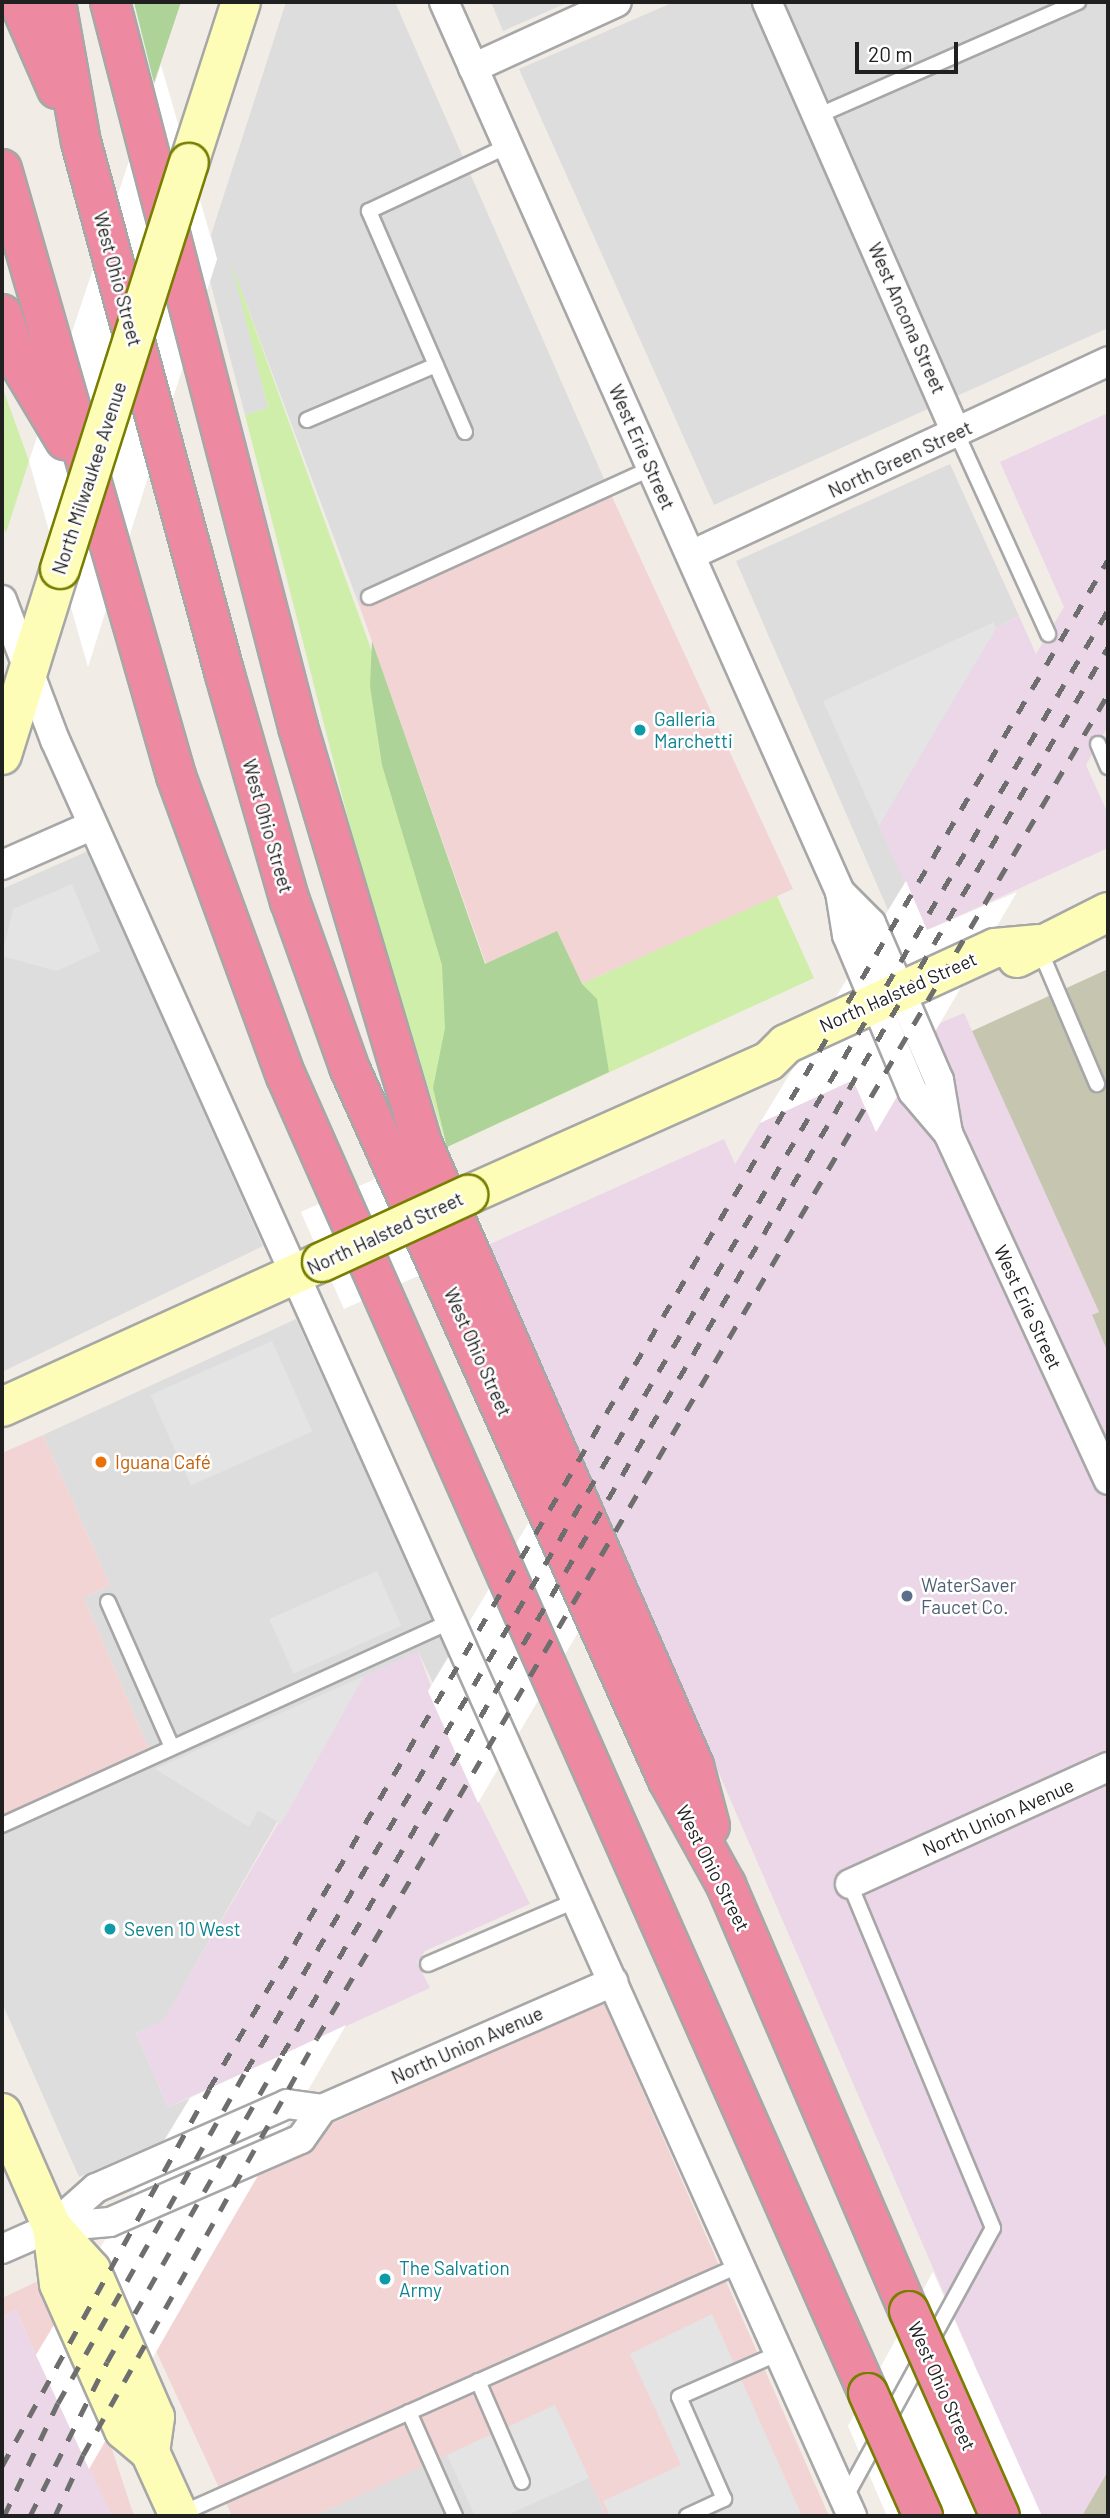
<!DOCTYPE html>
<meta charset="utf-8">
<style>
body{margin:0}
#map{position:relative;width:1110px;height:2518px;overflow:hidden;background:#f1ede6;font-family:Barlow,sans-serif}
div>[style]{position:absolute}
.residential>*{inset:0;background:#dedddd}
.commercial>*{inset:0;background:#f3d4d5}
.industrial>*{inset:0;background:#ebd7e8}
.construction>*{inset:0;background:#c6c5b0}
.grass>*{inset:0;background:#cfeea9}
.forest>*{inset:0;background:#add398}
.parking>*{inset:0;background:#e4e4e4;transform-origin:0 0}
.pier>*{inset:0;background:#fff;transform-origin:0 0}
.roads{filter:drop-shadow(2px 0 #a7a7a7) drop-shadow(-2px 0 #a7a7a7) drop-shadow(0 2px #a7a7a7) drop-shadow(0 -2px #a7a7a7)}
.lane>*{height:14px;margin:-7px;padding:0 7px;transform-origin:7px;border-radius:7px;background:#fff}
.street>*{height:28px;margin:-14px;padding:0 14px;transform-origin:14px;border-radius:14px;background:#fff}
.secondary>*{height:38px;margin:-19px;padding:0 19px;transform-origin:19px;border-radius:19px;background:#fefdb7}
.highway>*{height:38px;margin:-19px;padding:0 19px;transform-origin:19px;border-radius:19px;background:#ed89a1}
.rail>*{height:5px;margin-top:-2.5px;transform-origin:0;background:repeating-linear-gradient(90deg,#6e6e6e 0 14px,transparent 0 28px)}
.bridges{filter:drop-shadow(2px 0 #777e00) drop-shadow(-2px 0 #777e00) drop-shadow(0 2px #777e00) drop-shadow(0 -2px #777e00)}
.secondary-bridge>*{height:38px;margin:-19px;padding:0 19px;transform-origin:19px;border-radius:19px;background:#fefdb7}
.highway-bridge>*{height:38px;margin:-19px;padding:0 19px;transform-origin:19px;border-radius:19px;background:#ed89a1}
.dots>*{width:19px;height:19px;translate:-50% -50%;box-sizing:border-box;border:4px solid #fff;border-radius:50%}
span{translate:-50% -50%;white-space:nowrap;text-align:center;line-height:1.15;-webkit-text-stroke:5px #fff;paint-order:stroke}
.street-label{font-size:19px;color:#202020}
.culture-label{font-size:19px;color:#0d838f}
.left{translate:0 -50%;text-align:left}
.food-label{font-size:19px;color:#c56008}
.service-label{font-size:19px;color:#4e5e75}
.frame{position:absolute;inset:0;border:4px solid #202020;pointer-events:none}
.scale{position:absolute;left:855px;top:42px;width:103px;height:32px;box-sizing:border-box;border:4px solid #202020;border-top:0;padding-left:9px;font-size:21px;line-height:24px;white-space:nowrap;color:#202020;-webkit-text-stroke:5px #fff;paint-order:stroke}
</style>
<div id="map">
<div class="residential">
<i style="clip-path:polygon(286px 2px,395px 2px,608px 488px,358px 602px,234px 271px,268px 408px,245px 415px,210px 281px,217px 259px,211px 235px)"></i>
<i style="clip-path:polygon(491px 2px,569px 2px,503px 31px)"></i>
<i style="clip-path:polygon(674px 2px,1108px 2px,1108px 328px,714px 505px,519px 69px)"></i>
<i style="clip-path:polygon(950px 464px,1019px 616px,996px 628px,880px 826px,906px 881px,888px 910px,736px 561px)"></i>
<i style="clip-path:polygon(88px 851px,263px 1246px,2px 1372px,2px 889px)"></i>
<i style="clip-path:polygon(296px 1319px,449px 1656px,433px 1683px,418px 1651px,329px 1731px,163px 2022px,136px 2033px,168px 2107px,190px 2098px,164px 2140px,79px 2177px,2px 2003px,2px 1825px,152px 1756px,84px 1598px,110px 1585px,43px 1435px)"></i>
<i style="clip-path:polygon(555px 2405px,606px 2516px,314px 2516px)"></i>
</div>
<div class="commercial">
<i style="clip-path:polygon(608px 488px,793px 889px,582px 984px,486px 964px,358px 602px)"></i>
<i style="clip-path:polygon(43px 1435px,110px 1585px,84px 1598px,152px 1756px,2px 1825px,2px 1453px)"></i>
<i style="clip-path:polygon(604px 2003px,829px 2516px,606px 2516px,555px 2406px,314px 2516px,232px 2516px,156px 2351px,272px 2150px)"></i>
<i style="clip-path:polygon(36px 2282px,56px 2322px,36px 2355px,16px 2310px,2px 2317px,2px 2298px)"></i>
<i style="clip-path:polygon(108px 2437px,132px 2510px,135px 2516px,112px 2516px,89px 2469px)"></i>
</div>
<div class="industrial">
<i style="clip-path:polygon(1108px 413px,1108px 726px,1086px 765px,1108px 814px,1108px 848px,926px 931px,879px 826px,996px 628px,1019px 616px,1036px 654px,1064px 607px,1000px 462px)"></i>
<i style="clip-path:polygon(964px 1013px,1099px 1312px,1092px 1316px,1108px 1353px,1108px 2471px,1082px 2516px,910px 2516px,974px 2363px,490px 1244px,724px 1139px,735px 1164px,760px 1123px,853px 1080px,877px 1131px,940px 1023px)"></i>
<i style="clip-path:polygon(418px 1651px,456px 1756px,530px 1904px,425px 1951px,417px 1962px,430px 1988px,168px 2107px,136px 2033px,163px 2021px,364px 1676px)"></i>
<i style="clip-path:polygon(16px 2310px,36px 2355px,112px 2516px,2px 2516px,2px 2317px)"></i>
</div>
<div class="construction">
<i style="clip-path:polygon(1108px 969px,1108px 1353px,1092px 1315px,1099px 1312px,972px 1031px)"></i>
<i style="clip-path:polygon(1108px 2471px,1108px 2516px,1082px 2516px)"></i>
</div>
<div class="grass">
<i style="clip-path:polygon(231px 262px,485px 964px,557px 931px,582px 984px,777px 896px,814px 978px,447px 1147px,366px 889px,245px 415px,268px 408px)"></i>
<i style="clip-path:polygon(2px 386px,29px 461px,6px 533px,2px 523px)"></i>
</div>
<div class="forest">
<i style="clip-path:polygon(134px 2px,181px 2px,154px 83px)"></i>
<i style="clip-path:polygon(372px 641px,485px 964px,557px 931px,582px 984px,597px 999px,609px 1072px,447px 1147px,433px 1088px,445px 1028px,442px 965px,382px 765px,370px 686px)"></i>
</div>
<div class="parking">
<i style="clip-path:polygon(994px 622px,996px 628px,879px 826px,823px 701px)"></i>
<i style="clip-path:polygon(72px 884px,100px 951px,57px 971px,2px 956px,13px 909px)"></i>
<i style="left:272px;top:1341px;width:99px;height:133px;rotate:66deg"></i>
<i style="left:377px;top:1571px;width:60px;height:118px;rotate:66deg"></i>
<i style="clip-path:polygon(364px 1676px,281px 1824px,258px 1810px,249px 1827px,155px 1769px)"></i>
<i style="clip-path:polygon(712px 2314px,802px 2516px,610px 2516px,603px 2501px,681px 2465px,630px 2354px)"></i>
<i style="clip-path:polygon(555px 2405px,589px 2478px,505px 2516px,475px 2516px,447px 2455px)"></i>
</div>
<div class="pier">
<i style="clip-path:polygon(161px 65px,217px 259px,88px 667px,29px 461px)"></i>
<i style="clip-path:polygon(906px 881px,927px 930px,1017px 892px,876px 1132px,853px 1080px,760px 1123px)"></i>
<i style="left:447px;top:1147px;width:106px;height:160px;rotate:66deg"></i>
<i style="clip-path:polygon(575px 1445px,624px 1554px,478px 1803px,428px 1691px)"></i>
<i style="clip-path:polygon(346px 2025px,211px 2256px,89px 2469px,36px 2355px,190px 2098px)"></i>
<i style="clip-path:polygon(933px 2272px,974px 2364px,1042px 2516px,887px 2516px,848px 2426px)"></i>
</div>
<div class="roads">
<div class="lane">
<i style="left:817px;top:116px;width:285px;rotate:-23.6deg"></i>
<i style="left:307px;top:420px;width:140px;rotate:-23.1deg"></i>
<i style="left:465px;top:432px;width:241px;rotate:-113.5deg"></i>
<i style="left:369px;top:211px;width:153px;rotate:-25.1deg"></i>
<i style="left:957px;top:434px;width:220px;rotate:65.5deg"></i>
<i style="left:369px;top:597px;width:311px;rotate:-24.5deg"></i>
<i style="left:1098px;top:744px;width:25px;rotate:67deg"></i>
<i style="left:1039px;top:948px;width:148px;rotate:66.9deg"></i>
<i style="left:108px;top:1602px;width:158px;rotate:66.2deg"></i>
<i style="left:2px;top:1825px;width:494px;rotate:-24.4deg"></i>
<i style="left:428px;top:1964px;width:162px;rotate:-23.2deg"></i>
<i style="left:478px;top:2381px;width:110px;rotate:66.5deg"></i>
<i style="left:409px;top:2412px;width:114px;rotate:66.1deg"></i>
<i style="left:844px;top:2500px;width:310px;rotate:-61.3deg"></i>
<i style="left:993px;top:2228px;width:373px;rotate:-112.6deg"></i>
<i style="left:178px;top:2515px;width:615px;rotate:-23.98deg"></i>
<i style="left:687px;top:2516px;width:41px;rotate:-24.7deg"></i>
<i style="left:724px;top:2499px;width:111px;rotate:-113.8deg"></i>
<i style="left:679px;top:2397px;width:109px;rotate:-23.7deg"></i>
</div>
<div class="street">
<i style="left:444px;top:2px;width:974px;rotate:66.01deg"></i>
<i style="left:840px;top:892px;width:44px;rotate:80.8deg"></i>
<i style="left:847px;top:935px;width:170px;rotate:67.2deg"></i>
<i style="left:913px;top:1092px;width:54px;rotate:49.5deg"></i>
<i style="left:767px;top:2px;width:472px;rotate:66.3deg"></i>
<i style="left:473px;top:68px;width:158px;rotate:-24.6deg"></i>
<i style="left:691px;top:555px;width:460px;rotate:-24.9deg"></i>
<i style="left:2px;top:600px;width:150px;rotate:69.3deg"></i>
<i style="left:55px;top:740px;width:1947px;rotate:65.83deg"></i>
<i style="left:2px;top:865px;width:99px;rotate:-23.7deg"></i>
<i style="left:840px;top:892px;width:44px;rotate:45deg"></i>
<i style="left:871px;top:923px;width:171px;rotate:66.6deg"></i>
<i style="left:939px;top:1080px;width:54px;rotate:80.4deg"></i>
<i style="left:948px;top:1133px;width:382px;rotate:65.2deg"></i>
<i style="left:850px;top:1884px;width:283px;rotate:-24.4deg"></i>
<i style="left:52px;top:2227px;width:58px;rotate:-4.9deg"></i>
<i style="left:110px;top:2222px;width:208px;rotate:-23.5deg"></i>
<i style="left:301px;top:2139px;width:37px;rotate:-55deg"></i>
<i style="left:2px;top:2249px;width:55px;rotate:-23.7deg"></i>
<i style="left:52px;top:2227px;width:59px;rotate:-41.6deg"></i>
<i style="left:96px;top:2188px;width:209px;rotate:-23.7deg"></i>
<i style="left:287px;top:2104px;width:35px;rotate:8deg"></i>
<i style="left:322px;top:2109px;width:318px;rotate:-23.6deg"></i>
</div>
<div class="secondary">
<i style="left:189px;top:163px;width:169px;rotate:-72.1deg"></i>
<i style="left:2px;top:755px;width:195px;rotate:-72.7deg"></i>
<i style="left:1017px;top:958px;width:102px;rotate:-26.8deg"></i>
<i style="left:468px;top:1195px;width:329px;rotate:-24deg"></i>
<i style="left:769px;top:1061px;width:24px;rotate:-45deg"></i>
<i style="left:786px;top:1044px;width:230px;rotate:-24.7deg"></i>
<i style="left:995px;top:948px;width:42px;rotate:-5.4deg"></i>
<i style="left:2px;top:1407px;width:351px;rotate:-24.4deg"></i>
<i style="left:2px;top:2113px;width:124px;rotate:66.3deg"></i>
<i style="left:52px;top:2227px;width:57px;rotate:83deg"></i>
<i style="left:59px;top:2284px;width:160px;rotate:66deg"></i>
<i style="left:124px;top:2430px;width:34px;rotate:40deg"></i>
<i style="left:150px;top:2452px;width:70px;rotate:65.6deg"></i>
<i style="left:52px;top:2227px;width:58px;rotate:47.8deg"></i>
<i style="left:91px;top:2270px;width:160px;rotate:66.5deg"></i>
<i style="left:155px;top:2417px;width:35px;rotate:98deg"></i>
</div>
<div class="highway">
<i style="left:19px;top:2px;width:95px;rotate:66.4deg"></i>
<i style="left:56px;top:2px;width:142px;rotate:79.9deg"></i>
<i style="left:81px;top:142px;width:552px;rotate:74.88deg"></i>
<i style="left:225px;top:675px;width:235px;rotate:74deg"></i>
<i style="left:290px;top:901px;width:176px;rotate:70.4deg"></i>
<i style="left:349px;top:1067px;width:781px;rotate:65.9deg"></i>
<i style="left:668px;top:1780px;width:120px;rotate:61.1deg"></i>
<i style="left:726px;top:1885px;width:464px;rotate:66.8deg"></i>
<i style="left:110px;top:2px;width:749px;rotate:75.46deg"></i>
<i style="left:298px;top:727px;width:434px;rotate:73.4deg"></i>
<i style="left:422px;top:1143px;width:680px;rotate:66.41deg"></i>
<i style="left:694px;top:1766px;width:62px;rotate:75.1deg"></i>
<i style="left:2px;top:169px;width:631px;rotate:74deg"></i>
<i style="left:176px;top:776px;width:320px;rotate:69.9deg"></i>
<i style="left:286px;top:1076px;width:1440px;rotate:66.16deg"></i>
<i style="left:2px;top:314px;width:52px;rotate:70.9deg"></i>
<i style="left:19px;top:363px;width:90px;rotate:59.1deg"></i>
</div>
</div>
<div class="rail">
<i style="left:2px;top:2466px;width:430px;rotate:-61.2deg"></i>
<i style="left:209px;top:2089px;width:1774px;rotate:-59.55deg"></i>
<i style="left:4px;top:2516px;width:125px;rotate:-64.5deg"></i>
<i style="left:58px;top:2403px;width:382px;rotate:-60.5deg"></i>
<i style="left:246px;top:2071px;width:1696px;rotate:-59.46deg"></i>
<i style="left:30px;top:2516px;width:172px;rotate:-63.4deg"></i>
<i style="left:107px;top:2362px;width:353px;rotate:-60.3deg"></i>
<i style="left:282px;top:2055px;width:1632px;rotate:-59.6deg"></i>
<i style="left:55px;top:2516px;width:67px;rotate:-65.3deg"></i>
<i style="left:83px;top:2455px;width:478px;rotate:-60.7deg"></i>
<i style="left:317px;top:2038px;width:1559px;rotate:-59.52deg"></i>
</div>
<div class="bridges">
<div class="secondary-bridge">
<i style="left:60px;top:569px;width:426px;rotate:-72.4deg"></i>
<i style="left:322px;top:1262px;width:161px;rotate:-24.7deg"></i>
</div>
<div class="highway-bridge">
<i style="left:909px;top:2311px;width:224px;rotate:66.1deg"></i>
<i style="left:868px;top:2393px;width:135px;rotate:65.9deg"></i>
</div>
</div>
<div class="dots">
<i style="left:640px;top:730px;background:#0f9aa8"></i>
<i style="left:101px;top:1462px;background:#e8710a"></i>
<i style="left:907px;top:1596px;background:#5c6f8a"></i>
<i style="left:110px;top:1929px;background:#0f9aa8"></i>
<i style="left:385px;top:2279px;background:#0f9aa8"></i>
</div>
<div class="street-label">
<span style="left:118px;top:279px;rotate:75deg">West Ohio Street</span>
<span style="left:907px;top:318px;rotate:66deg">West Ancona Street</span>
<span style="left:642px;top:447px;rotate:66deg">West Erie Street</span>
<span style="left:900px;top:459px;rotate:-25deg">North Green Street</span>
<span style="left:89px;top:478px;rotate:-72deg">North Milwaukee Avenue</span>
<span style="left:268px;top:826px;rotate:74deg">West Ohio Street</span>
<span style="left:898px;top:992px;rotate:-24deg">North Halsted Street</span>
<span style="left:385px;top:1233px;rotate:-25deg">North Halsted Street</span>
<span style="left:1028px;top:1307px;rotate:65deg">West Erie Street</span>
<span style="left:478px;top:1352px;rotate:66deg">West Ohio Street</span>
<span style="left:998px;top:1817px;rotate:-24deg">North Union Avenue</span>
<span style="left:713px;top:1868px;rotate:63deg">West Ohio Street</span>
<span style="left:467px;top:2045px;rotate:-24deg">North Union Avenue</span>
<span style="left:942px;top:2386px;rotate:66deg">West Ohio Street</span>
</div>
<div class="culture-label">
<span class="left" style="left:654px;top:730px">Galleria<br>Marchetti</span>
<span class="left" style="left:124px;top:1929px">Seven 10 West</span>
<span class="left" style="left:399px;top:2279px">The Salvation<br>Army</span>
</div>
<div class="food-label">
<span class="left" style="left:115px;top:1462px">Iguana Café</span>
</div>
<div class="service-label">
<span class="left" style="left:921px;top:1596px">WaterSaver<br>Faucet Co.</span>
</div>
<div class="frame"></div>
<div class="scale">20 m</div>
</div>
